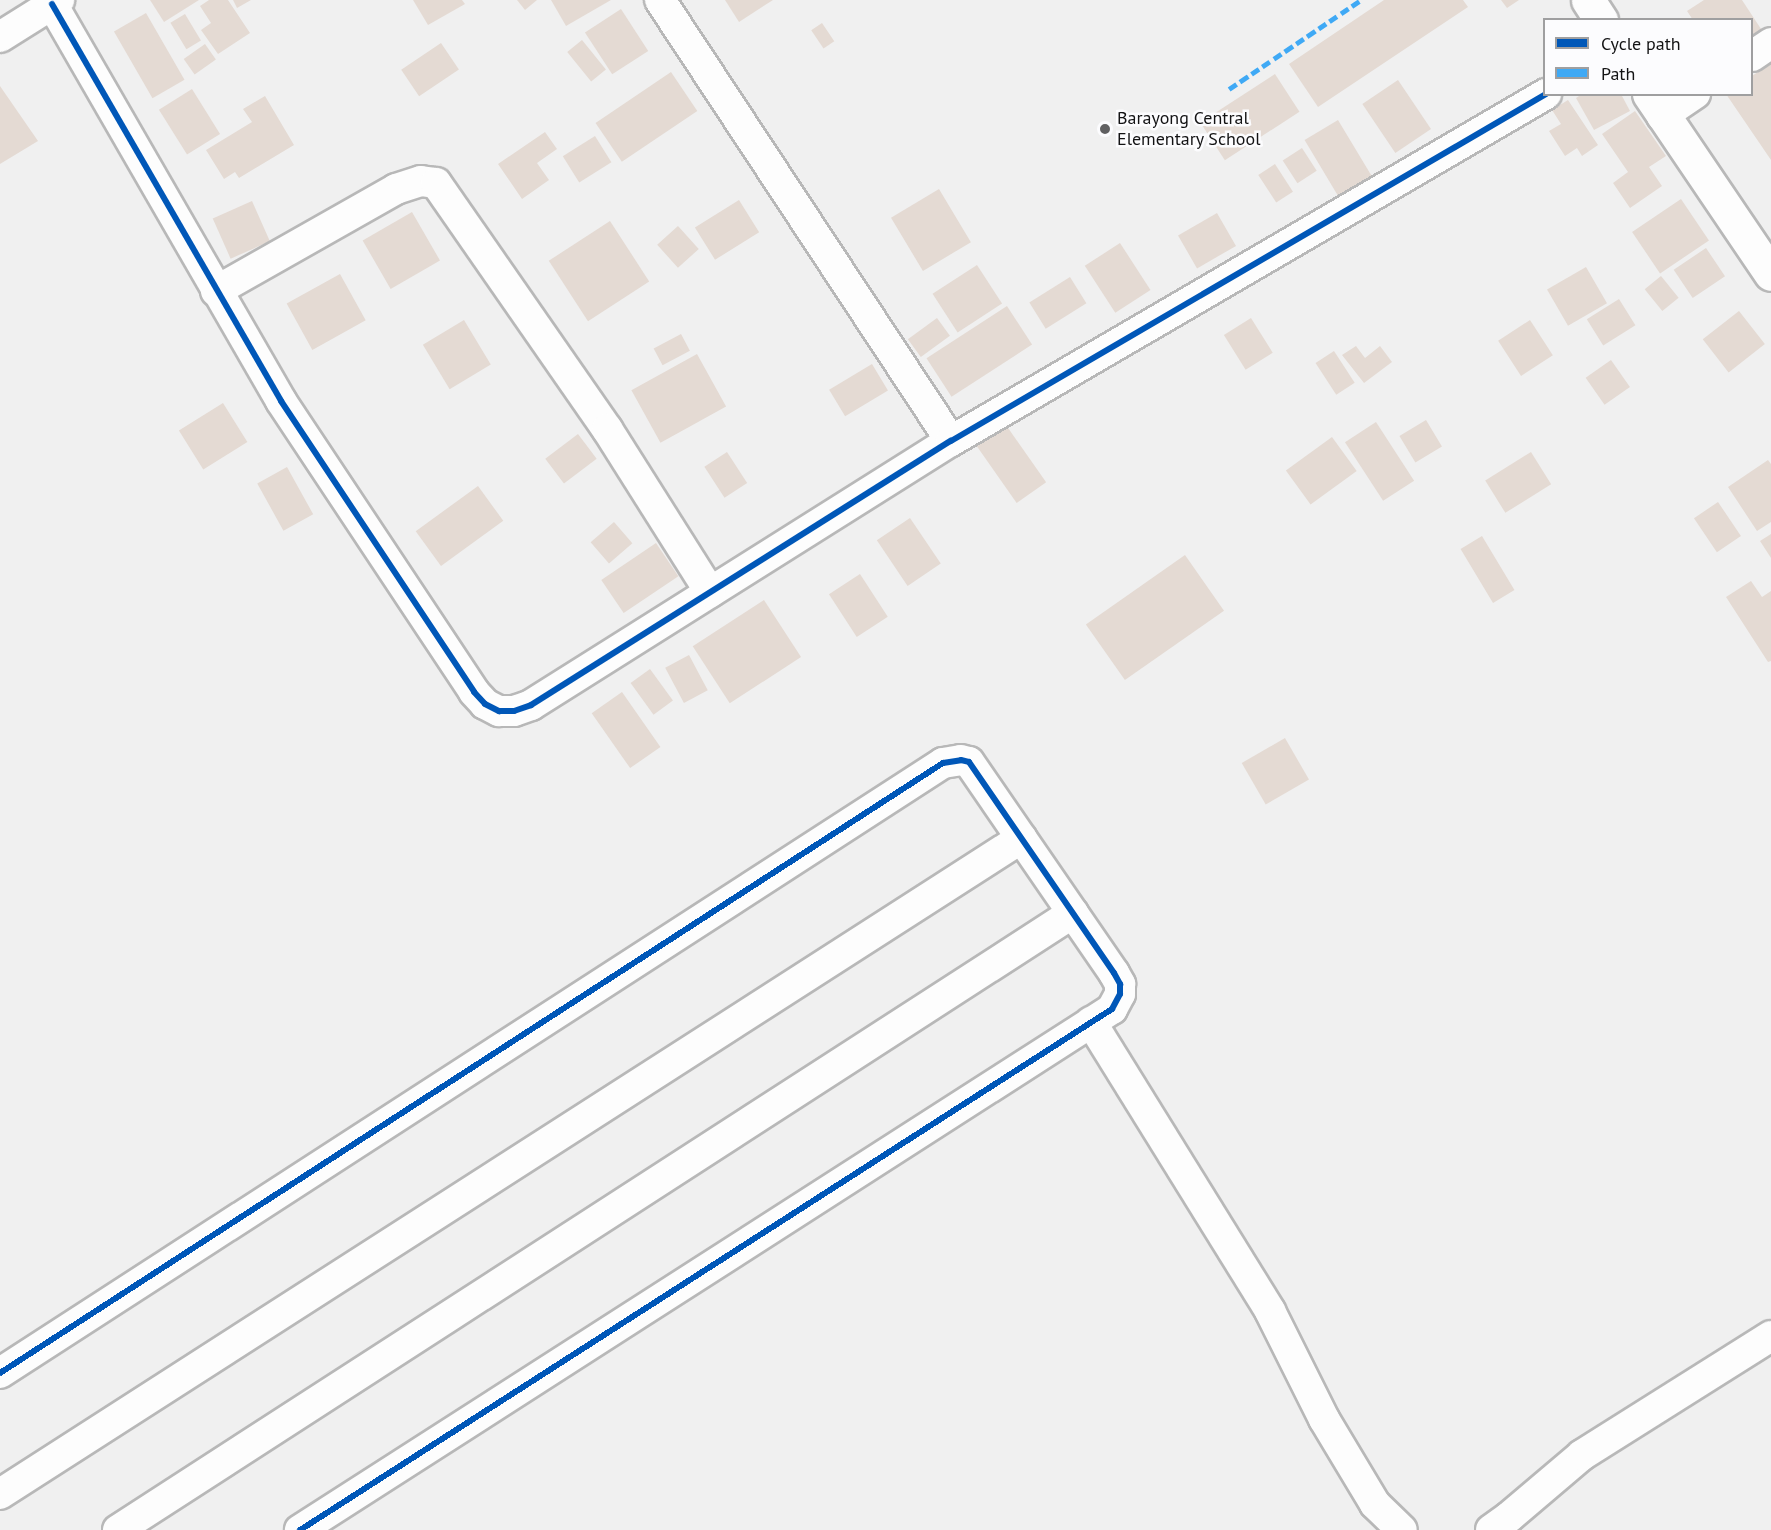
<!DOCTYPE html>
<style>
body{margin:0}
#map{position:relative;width:1771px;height:1530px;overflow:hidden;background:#f0f0f0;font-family:"PT Sans",sans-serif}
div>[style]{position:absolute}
.building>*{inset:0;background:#e4dad3;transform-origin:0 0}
.roads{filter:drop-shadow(2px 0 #b8b8b8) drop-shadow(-2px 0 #b8b8b8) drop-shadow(0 2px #b8b8b8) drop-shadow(0 -2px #b8b8b8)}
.street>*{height:30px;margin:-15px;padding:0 15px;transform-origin:15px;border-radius:15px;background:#fdfdfd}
.secondary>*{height:33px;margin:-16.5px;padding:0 16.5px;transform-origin:16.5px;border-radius:16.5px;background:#fdfdfd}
.quiet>*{height:4.5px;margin-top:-2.25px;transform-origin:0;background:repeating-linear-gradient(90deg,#3fa9f5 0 9px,transparent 0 13.5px)}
.cycleway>*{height:6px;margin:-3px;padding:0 3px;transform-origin:3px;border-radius:3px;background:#0057b8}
.dots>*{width:16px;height:16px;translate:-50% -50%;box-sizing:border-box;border:3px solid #fcfcfe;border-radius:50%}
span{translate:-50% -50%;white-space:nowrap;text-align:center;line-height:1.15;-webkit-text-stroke:5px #fcfcfe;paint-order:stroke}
.poi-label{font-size:18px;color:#131314}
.left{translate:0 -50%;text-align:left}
.legend{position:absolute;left:1543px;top:18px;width:210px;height:78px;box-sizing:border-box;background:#fcfcfe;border:2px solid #9f9fa0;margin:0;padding:8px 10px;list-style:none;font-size:18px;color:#131314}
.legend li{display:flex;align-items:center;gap:12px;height:30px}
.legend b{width:30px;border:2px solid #9f9fa0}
</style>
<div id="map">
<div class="building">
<i style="clip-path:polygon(150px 0,199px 0,164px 22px)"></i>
<i style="clip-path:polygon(209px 0,228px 0,250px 33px,218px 54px,201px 30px,211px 23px,200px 6px)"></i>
<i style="clip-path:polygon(233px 0,251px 0,237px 8px)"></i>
<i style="clip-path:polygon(413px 0,462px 0,465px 4px,428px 25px)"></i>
<i style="clip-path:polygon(517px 0,537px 0,525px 10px)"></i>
<i style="clip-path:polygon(551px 0,611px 0,566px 26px)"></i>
<i style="clip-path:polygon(725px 0,773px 0,739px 22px)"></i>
<i style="clip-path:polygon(1384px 0,1463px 0,1468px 7px,1318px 107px,1289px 64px)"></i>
<i style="clip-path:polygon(1501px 0,1519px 0,1507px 8px)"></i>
<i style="clip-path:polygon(1704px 0,1742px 0,1763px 32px,1752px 39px,1752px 20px,1693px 20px,1687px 11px)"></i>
<i style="left:621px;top:9px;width:50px;height:43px;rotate:57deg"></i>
<i style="left:146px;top:13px;width:77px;height:37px;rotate:60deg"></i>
<i style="left:185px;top:14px;width:31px;height:17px;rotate:59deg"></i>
<i style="left:822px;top:23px;width:22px;height:13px;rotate:56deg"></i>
<i style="left:582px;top:40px;width:38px;height:19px;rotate:51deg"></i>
<i style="left:441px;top:43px;width:32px;height:48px;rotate:56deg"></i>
<i style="left:205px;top:44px;width:19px;height:26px;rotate:55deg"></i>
<i style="clip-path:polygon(1771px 63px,1771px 160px,1726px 94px,1752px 94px,1752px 76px)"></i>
<i style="left:671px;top:72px;width:47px;height:91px;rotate:56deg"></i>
<i style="left:1275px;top:74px;width:45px;height:89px;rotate:57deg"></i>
<i style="left:1398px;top:80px;width:59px;height:43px;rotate:56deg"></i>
<i style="clip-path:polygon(0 86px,38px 141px,0 164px)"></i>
<i style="left:192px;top:89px;width:53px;height:39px;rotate:58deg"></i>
<i style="clip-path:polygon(1582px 94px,1621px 94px,1630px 111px,1594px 130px,1576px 98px)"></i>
<i style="clip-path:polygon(265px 96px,294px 145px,239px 178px,235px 172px,224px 179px,206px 150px,252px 122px,243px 109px)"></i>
<i style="clip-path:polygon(1568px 100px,1598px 145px,1582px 156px,1577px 148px,1565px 156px,1549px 131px,1561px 124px,1552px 110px)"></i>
<i style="clip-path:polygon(1635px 111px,1666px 156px,1649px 167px,1662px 186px,1630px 208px,1613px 183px,1628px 172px,1602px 134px)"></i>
<i style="left:1338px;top:120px;width:66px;height:39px;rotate:59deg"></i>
<i style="clip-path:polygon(545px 132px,557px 149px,537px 163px,549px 180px,522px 199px,498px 164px)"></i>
<i style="left:595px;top:136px;width:31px;height:38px;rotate:58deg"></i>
<i style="left:1302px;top:148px;width:27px;height:23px;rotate:57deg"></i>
<i style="left:1275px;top:164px;width:33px;height:20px;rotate:57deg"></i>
<i style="left:939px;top:189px;width:62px;height:56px;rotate:59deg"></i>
<i style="left:1681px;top:199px;width:50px;height:59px;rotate:56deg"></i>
<i style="left:739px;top:200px;width:38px;height:52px;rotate:58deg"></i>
<i style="left:252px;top:201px;width:44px;height:43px;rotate:66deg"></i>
<i style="left:412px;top:212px;width:56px;height:57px;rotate:60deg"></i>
<i style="left:1217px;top:213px;width:38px;height:45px;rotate:60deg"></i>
<i style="left:610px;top:221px;width:72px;height:73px;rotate:57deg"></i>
<i style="left:678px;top:226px;width:31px;height:28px;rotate:48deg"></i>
<i style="left:1120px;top:243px;width:56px;height:42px;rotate:57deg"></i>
<i style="left:1706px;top:248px;width:34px;height:39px;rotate:56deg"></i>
<i style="left:977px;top:265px;width:46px;height:53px;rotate:57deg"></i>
<i style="left:1586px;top:267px;width:42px;height:45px;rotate:60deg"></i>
<i style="left:340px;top:274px;width:53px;height:61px;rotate:61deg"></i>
<i style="left:1661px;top:276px;width:28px;height:21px;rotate:51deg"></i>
<i style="left:1070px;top:277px;width:31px;height:48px;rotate:58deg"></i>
<i style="left:1619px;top:299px;width:31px;height:38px;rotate:58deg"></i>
<i style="left:1007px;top:306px;width:46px;height:96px;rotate:57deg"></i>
<i style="left:1739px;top:311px;width:42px;height:46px;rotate:52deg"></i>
<i style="left:937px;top:318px;width:22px;height:36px;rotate:54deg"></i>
<i style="left:1251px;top:318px;width:41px;height:32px;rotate:58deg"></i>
<i style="left:464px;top:320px;width:52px;height:48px;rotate:59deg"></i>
<i style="left:1530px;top:320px;width:42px;height:38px;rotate:57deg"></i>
<i style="left:681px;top:334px;width:19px;height:31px;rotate:62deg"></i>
<i style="clip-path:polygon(1356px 346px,1365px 358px,1380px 346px,1392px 362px,1364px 383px,1342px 355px)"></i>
<i style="left:1334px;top:351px;width:38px;height:22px;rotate:57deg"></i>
<i style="left:697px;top:354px;width:60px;height:75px;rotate:61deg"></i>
<i style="left:1611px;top:360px;width:33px;height:31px;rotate:55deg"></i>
<i style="left:872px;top:364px;width:31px;height:50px;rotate:59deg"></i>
<i style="left:223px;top:403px;width:46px;height:52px;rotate:58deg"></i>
<i style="left:1426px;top:420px;width:31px;height:31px;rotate:59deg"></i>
<i style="left:1376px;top:422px;width:70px;height:37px;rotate:57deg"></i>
<i style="left:1006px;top:425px;width:70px;height:36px;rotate:55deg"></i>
<i style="left:578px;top:434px;width:31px;height:41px;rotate:53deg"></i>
<i style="left:1332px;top:437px;width:42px;height:57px;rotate:54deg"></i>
<i style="left:727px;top:452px;width:37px;height:27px;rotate:57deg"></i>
<i style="left:1531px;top:452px;width:38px;height:54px;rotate:58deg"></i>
<i style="clip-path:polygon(1768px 460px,1771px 464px,1771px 522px,1757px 531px,1728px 487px)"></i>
<i style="left:287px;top:467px;width:54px;height:34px;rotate:61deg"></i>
<i style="left:478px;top:486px;width:43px;height:77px;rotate:54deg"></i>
<i style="left:1718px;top:502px;width:41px;height:29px;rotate:56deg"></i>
<i style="left:910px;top:518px;width:55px;height:40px;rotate:56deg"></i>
<i style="left:614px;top:522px;width:28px;height:31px;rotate:49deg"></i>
<i style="clip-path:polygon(1771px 534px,1771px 558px,1760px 541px)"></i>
<i style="left:1482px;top:536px;width:63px;height:25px;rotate:59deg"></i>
<i style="left:656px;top:543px;width:40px;height:66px;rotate:56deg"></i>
<i style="left:1185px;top:555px;width:68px;height:121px;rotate:55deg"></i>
<i style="left:860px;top:574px;width:51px;height:37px;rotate:57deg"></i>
<i style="clip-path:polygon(1751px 581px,1762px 597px,1771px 591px,1771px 661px,1768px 662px,1726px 597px)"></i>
<i style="left:764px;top:600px;width:68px;height:85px;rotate:57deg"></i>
<i style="left:689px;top:655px;width:40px;height:27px;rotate:62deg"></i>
<i style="left:650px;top:669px;width:39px;height:24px;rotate:54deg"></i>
<i style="left:622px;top:692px;width:67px;height:37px;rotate:55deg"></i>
<i style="left:1285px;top:738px;width:48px;height:50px;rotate:60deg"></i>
</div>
<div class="roads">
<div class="street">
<i style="left:660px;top:0;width:528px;rotate:56.58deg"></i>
<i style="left:52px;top:4px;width:458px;rotate:60deg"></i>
<i style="left:281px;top:401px;width:349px;rotate:56.4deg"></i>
<i style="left:474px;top:692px;width:16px;rotate:47deg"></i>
<i style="left:485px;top:704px;width:16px;rotate:27deg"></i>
<i style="left:499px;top:711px;width:15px"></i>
<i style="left:514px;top:711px;width:18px;rotate:-19deg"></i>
<i style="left:531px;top:705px;width:496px;rotate:-32.2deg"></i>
<i style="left:951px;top:441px;width:689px;rotate:-30.25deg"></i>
<i style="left:0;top:37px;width:70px;rotate:-32.1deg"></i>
<i style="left:1752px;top:56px;width:23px;rotate:-34deg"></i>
<i style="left:1662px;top:116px;width:40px;rotate:-34deg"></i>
<i style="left:216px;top:291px;width:207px;rotate:-29.5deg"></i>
<i style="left:396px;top:189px;width:26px;rotate:-18deg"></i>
<i style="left:421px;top:181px;width:15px;rotate:8deg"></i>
<i style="left:436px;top:183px;width:300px;rotate:55.2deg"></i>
<i style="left:607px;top:429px;width:193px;rotate:57.7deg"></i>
<i style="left:1091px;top:1022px;width:340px;rotate:58.2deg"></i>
<i style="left:1270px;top:1311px;width:121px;rotate:63.4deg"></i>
<i style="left:1324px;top:1419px;width:99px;rotate:59deg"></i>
<i style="left:1375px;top:1504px;width:37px;rotate:44deg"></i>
<i style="left:0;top:1373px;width:1123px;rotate:-32.9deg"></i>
<i style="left:943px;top:763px;width:18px;rotate:-9deg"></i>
<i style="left:961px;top:760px;width:8px;rotate:14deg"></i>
<i style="left:969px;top:762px;width:256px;rotate:55.5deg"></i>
<i style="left:1114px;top:973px;width:13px;rotate:61deg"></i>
<i style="left:1120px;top:984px;width:10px;rotate:90deg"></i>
<i style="left:1120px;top:994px;width:17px;rotate:118deg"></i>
<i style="left:1112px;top:1009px;width:965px;rotate:147.31deg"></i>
<i style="left:0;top:1494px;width:1214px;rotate:-32.7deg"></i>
<i style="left:118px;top:1530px;width:1137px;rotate:-32.87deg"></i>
<i style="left:1491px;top:1530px;width:22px;rotate:-36deg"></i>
<i style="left:1509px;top:1517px;width:96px;rotate:-40.3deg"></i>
<i style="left:1582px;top:1455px;width:223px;rotate:-32.2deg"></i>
</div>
<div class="secondary">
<i style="left:1588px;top:0;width:24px;rotate:57deg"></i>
<i style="left:1649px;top:94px;width:217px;rotate:55.9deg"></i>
</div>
</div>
<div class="quiet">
<i style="left:1229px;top:89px;width:159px;rotate:-34deg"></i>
</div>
<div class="cycleway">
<i style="left:52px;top:4px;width:458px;rotate:60deg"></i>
<i style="left:281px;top:401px;width:349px;rotate:56.4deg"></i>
<i style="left:474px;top:692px;width:16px;rotate:47deg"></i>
<i style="left:485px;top:704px;width:16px;rotate:27deg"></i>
<i style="left:499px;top:711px;width:15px"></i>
<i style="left:514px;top:711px;width:18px;rotate:-19deg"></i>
<i style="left:531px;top:705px;width:496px;rotate:-32.2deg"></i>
<i style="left:951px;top:441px;width:689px;rotate:-30.25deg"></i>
<i style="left:0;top:1373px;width:1123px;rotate:-32.9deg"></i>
<i style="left:943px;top:763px;width:18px;rotate:-9deg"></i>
<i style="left:961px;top:760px;width:8px;rotate:14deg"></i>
<i style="left:969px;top:762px;width:256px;rotate:55.5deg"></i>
<i style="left:1114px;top:973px;width:13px;rotate:61deg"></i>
<i style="left:1120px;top:984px;width:10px;rotate:90deg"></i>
<i style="left:1120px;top:994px;width:17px;rotate:118deg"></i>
<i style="left:1112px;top:1009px;width:965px;rotate:147.31deg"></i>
</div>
<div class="dots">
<i style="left:1105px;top:129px;background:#606061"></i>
</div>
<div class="poi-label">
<span class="left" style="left:1117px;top:129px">Barayong Central<br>Elementary School</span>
</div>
<ul class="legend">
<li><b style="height:8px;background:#0057b8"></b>Cycle path</li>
<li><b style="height:8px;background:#3fa9f5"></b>Path</li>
</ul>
</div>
